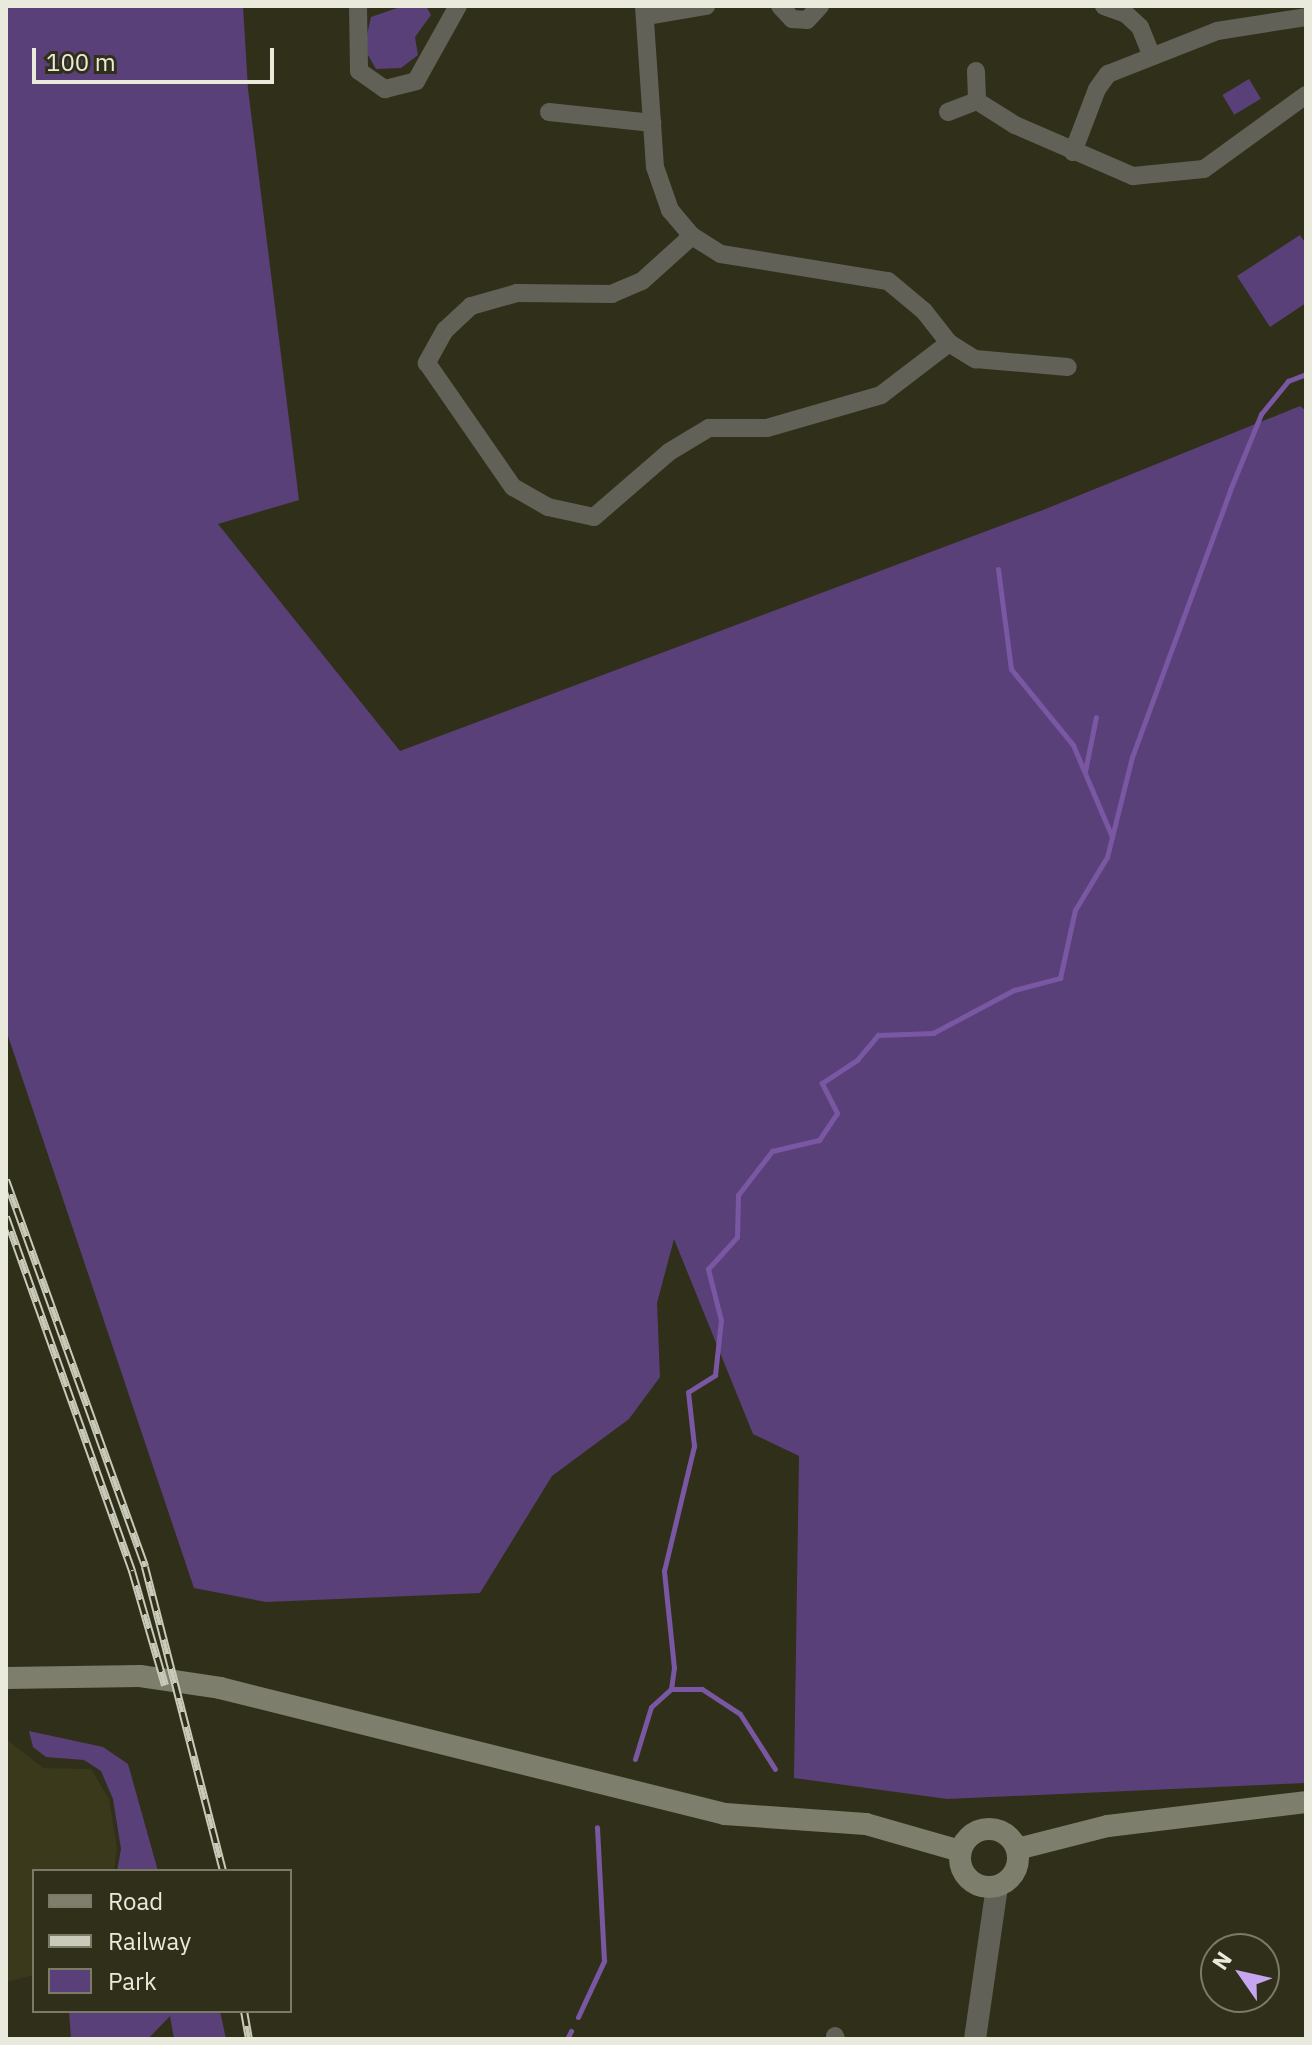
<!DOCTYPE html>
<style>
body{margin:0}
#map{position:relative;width:1312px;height:2045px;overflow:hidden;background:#302f19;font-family:"IBM Plex Sans",sans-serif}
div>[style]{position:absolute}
.built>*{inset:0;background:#3a391b}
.green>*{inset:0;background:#5a4079;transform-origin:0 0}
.stream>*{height:5px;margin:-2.5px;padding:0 2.5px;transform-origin:2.5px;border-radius:2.5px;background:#7a57a3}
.minor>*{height:18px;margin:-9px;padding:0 9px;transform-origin:9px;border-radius:9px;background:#616157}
.tertiary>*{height:22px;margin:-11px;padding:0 11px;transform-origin:11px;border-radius:11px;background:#616157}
.secondary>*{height:22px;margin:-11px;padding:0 11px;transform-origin:11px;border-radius:11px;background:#7e7e6d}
.secondary>.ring{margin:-11px;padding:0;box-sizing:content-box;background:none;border:22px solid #7e7e6d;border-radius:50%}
.rail>*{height:8px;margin-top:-4px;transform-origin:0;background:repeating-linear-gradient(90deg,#302f19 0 15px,#cacaba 0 30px);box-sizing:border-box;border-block:2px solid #cacaba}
span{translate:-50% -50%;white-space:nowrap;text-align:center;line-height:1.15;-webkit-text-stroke:6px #302f19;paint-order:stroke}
.frame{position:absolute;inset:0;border:8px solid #eaeadc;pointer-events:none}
.legend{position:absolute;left:32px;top:1869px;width:260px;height:144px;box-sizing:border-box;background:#302f19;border:2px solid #7a7a67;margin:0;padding:10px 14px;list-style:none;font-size:24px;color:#eaeadc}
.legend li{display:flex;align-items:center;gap:16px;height:40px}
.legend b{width:40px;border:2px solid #7a7a67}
.north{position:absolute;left:1200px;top:1933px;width:80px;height:80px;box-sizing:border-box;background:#302f19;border:2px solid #7a7a67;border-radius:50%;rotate:304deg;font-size:22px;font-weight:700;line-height:32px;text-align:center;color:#eaeadc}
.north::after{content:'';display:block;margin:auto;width:28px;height:36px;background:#c6a6f0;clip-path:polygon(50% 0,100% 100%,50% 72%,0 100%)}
.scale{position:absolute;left:32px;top:48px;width:242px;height:36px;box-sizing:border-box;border:4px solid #eaeadc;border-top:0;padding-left:10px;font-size:24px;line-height:28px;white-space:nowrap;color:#eaeadc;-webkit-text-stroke:6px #302f19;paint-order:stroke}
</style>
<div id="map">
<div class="built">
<i style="clip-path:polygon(6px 1739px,43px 1768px,91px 1769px,109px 1799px,117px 1848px,114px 1871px,34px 1871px,34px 1975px,6px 1982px)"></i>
</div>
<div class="green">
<i style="clip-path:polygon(6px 6px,243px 6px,248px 89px,299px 500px,218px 524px,400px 751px,1043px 510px,1300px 406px,1306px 411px,1306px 1783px,947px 1799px,794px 1778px,799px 1456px,753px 1434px,674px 1239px,657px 1303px,660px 1377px,629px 1419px,552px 1476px,480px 1593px,266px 1602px,194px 1588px,6px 1030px)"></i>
<i style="clip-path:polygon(403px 6px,426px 6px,431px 15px,415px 37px,418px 55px,401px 68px,376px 69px,364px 48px,371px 17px)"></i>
<i style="left:1249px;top:79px;width:23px;height:31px;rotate:59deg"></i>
<i style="clip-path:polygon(1300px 235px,1306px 244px,1306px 303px,1270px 327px,1237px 276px)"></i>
<i style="clip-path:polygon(29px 1731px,103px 1747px,128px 1764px,158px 1871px,117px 1871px,121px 1849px,113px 1799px,101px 1771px,84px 1760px,46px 1757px,33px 1747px)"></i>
<i style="clip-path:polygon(69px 2011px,220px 2011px,226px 2039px,174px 2039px,170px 2016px,148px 2039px,71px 2039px)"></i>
</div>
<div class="stream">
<i style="left:998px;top:569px;width:101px;rotate:82.6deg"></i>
<i style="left:1011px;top:669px;width:98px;rotate:50.8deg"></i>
<i style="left:1073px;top:745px;width:100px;rotate:67deg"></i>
<i style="left:1085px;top:771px;width:55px;rotate:-78.5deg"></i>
<i style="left:671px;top:1689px;width:31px"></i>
<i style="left:702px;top:1689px;width:45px;rotate:33.3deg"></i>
<i style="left:740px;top:1714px;width:65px;rotate:57.5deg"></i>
<i style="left:635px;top:1759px;width:54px;rotate:-72.9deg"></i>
<i style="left:651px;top:1707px;width:27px;rotate:-42deg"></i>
<i style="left:671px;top:1689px;width:21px;rotate:-82deg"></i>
<i style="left:674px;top:1668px;width:98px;rotate:-95.9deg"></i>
<i style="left:664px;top:1571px;width:129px;rotate:-76.5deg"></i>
<i style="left:694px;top:1446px;width:54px;rotate:-96.3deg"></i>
<i style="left:688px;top:1392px;width:32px;rotate:-32deg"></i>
<i style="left:715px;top:1375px;width:55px;rotate:-83.8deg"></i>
<i style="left:721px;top:1320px;width:53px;rotate:-104.3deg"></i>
<i style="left:708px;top:1269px;width:43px;rotate:-47.8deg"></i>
<i style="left:737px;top:1237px;width:42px;rotate:-88.6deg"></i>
<i style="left:738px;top:1195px;width:56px;rotate:-52.3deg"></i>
<i style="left:772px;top:1151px;width:48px;rotate:-13.2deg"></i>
<i style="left:819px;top:1140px;width:32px;rotate:-56deg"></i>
<i style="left:837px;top:1113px;width:34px;rotate:-117deg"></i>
<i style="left:822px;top:1083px;width:42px;rotate:-33.3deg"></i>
<i style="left:857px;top:1060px;width:33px;rotate:-50deg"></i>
<i style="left:878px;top:1035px;width:55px;rotate:-2.1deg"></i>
<i style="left:933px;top:1033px;width:92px;rotate:-28deg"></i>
<i style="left:1014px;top:990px;width:48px;rotate:-14.6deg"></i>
<i style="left:1060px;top:978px;width:70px;rotate:-77.6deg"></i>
<i style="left:1075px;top:910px;width:62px;rotate:-58.9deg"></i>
<i style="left:1107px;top:857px;width:103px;rotate:-76deg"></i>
<i style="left:1132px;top:757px;width:284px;rotate:-69.8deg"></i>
<i style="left:1230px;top:490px;width:82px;rotate:-67.8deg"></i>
<i style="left:1261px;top:414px;width:43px;rotate:-50.7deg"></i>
<i style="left:1288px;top:381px;width:19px;rotate:-21deg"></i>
<i style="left:578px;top:2017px;width:62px;rotate:-65.1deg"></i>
<i style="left:604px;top:1961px;width:134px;rotate:-93deg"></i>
<i style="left:567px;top:2039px;width:9px;rotate:-63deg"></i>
</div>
<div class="minor">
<i style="left:358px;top:6px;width:65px;rotate:89.1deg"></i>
<i style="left:359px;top:71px;width:32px;rotate:35deg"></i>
<i style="left:385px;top:89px;width:32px;rotate:-14deg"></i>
<i style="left:416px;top:81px;width:86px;rotate:-60.8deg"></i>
<i style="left:644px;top:6px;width:161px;rotate:86.1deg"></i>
<i style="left:655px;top:167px;width:46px;rotate:70.8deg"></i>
<i style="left:670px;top:210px;width:34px;rotate:50deg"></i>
<i style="left:692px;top:236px;width:34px;rotate:32deg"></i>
<i style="left:721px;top:254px;width:169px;rotate:9.2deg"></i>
<i style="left:888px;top:281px;width:47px;rotate:39.8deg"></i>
<i style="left:924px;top:311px;width:41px;rotate:52deg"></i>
<i style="left:949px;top:343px;width:31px;rotate:32deg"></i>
<i style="left:975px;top:359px;width:93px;rotate:4.9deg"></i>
<i style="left:780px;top:6px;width:18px;rotate:47deg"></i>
<i style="left:792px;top:19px;width:15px;rotate:4deg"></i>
<i style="left:807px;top:20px;width:19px;rotate:-47deg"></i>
<i style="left:1104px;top:6px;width:23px;rotate:20deg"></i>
<i style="left:1126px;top:14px;width:19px;rotate:43deg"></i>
<i style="left:1140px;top:27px;width:29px;rotate:68deg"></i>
<i style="left:646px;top:16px;width:61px;rotate:-9.5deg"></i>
<i style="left:976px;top:71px;width:30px;rotate:88deg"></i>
<i style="left:977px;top:101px;width:45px;rotate:32.3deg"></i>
<i style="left:1015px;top:125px;width:129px;rotate:23.4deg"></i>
<i style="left:1133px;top:176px;width:71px;rotate:-5.6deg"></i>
<i style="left:1204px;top:169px;width:126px;rotate:-36deg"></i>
<i style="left:549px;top:112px;width:104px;rotate:6.1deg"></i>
<i style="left:948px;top:112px;width:31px;rotate:-21deg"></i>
<i style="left:1073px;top:152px;width:67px;rotate:-69.1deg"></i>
<i style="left:1097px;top:89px;width:19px;rotate:-54deg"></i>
<i style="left:1108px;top:74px;width:117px;rotate:-21.5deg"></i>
<i style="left:1217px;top:31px;width:90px;rotate:-8.9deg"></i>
<i style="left:692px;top:236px;width:67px;rotate:138deg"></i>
<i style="left:642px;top:281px;width:33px;rotate:157deg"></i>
<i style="left:612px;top:294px;width:95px;rotate:-179.4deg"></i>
<i style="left:517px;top:293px;width:48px;rotate:164.2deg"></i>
<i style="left:471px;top:306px;width:35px;rotate:137deg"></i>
<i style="left:445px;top:330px;width:38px;rotate:119deg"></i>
<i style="left:427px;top:363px;width:151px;rotate:55.3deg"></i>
<i style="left:513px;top:487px;width:40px;rotate:29.7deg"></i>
<i style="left:548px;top:507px;width:47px;rotate:12.3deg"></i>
<i style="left:594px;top:517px;width:99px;rotate:-40.9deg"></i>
<i style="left:669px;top:452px;width:47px;rotate:-31deg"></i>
<i style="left:709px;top:428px;width:58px"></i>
<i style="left:767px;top:428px;width:119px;rotate:-16.1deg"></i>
<i style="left:881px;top:395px;width:86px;rotate:-37.4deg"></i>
<i style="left:835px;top:2036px;width:3px;rotate:72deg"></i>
</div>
<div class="tertiary">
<i style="left:975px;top:2039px;width:154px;rotate:-81.8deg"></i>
</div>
<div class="secondary">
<i style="left:6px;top:1678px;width:134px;rotate:-0.9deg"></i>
<i style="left:140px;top:1676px;width:81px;rotate:8.5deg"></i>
<i style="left:220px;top:1688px;width:520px;rotate:14.01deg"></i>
<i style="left:725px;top:1814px;width:141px;rotate:4.1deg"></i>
<i style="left:866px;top:1824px;width:98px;rotate:16deg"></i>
<i class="ring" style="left:960px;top:1829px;width:36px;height:36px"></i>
<i style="left:1017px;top:1849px;width:94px;rotate:-14.2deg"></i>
<i style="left:1108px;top:1826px;width:199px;rotate:-6.9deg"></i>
</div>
<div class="rail">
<i style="left:6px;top:1180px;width:411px;rotate:70.2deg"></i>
<i style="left:145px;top:1567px;width:314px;rotate:75.6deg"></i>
<i style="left:6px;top:1217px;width:376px;rotate:70.4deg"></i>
<i style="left:132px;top:1571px;width:119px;rotate:73.9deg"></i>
<i style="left:244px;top:2011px;width:28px;rotate:80deg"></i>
</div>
<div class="frame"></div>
<ul class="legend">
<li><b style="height:10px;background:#7e7e6d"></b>Road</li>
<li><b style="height:10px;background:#cacaba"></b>Railway</li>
<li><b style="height:22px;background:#5a4079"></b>Park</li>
</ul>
<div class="north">N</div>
<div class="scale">100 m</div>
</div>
